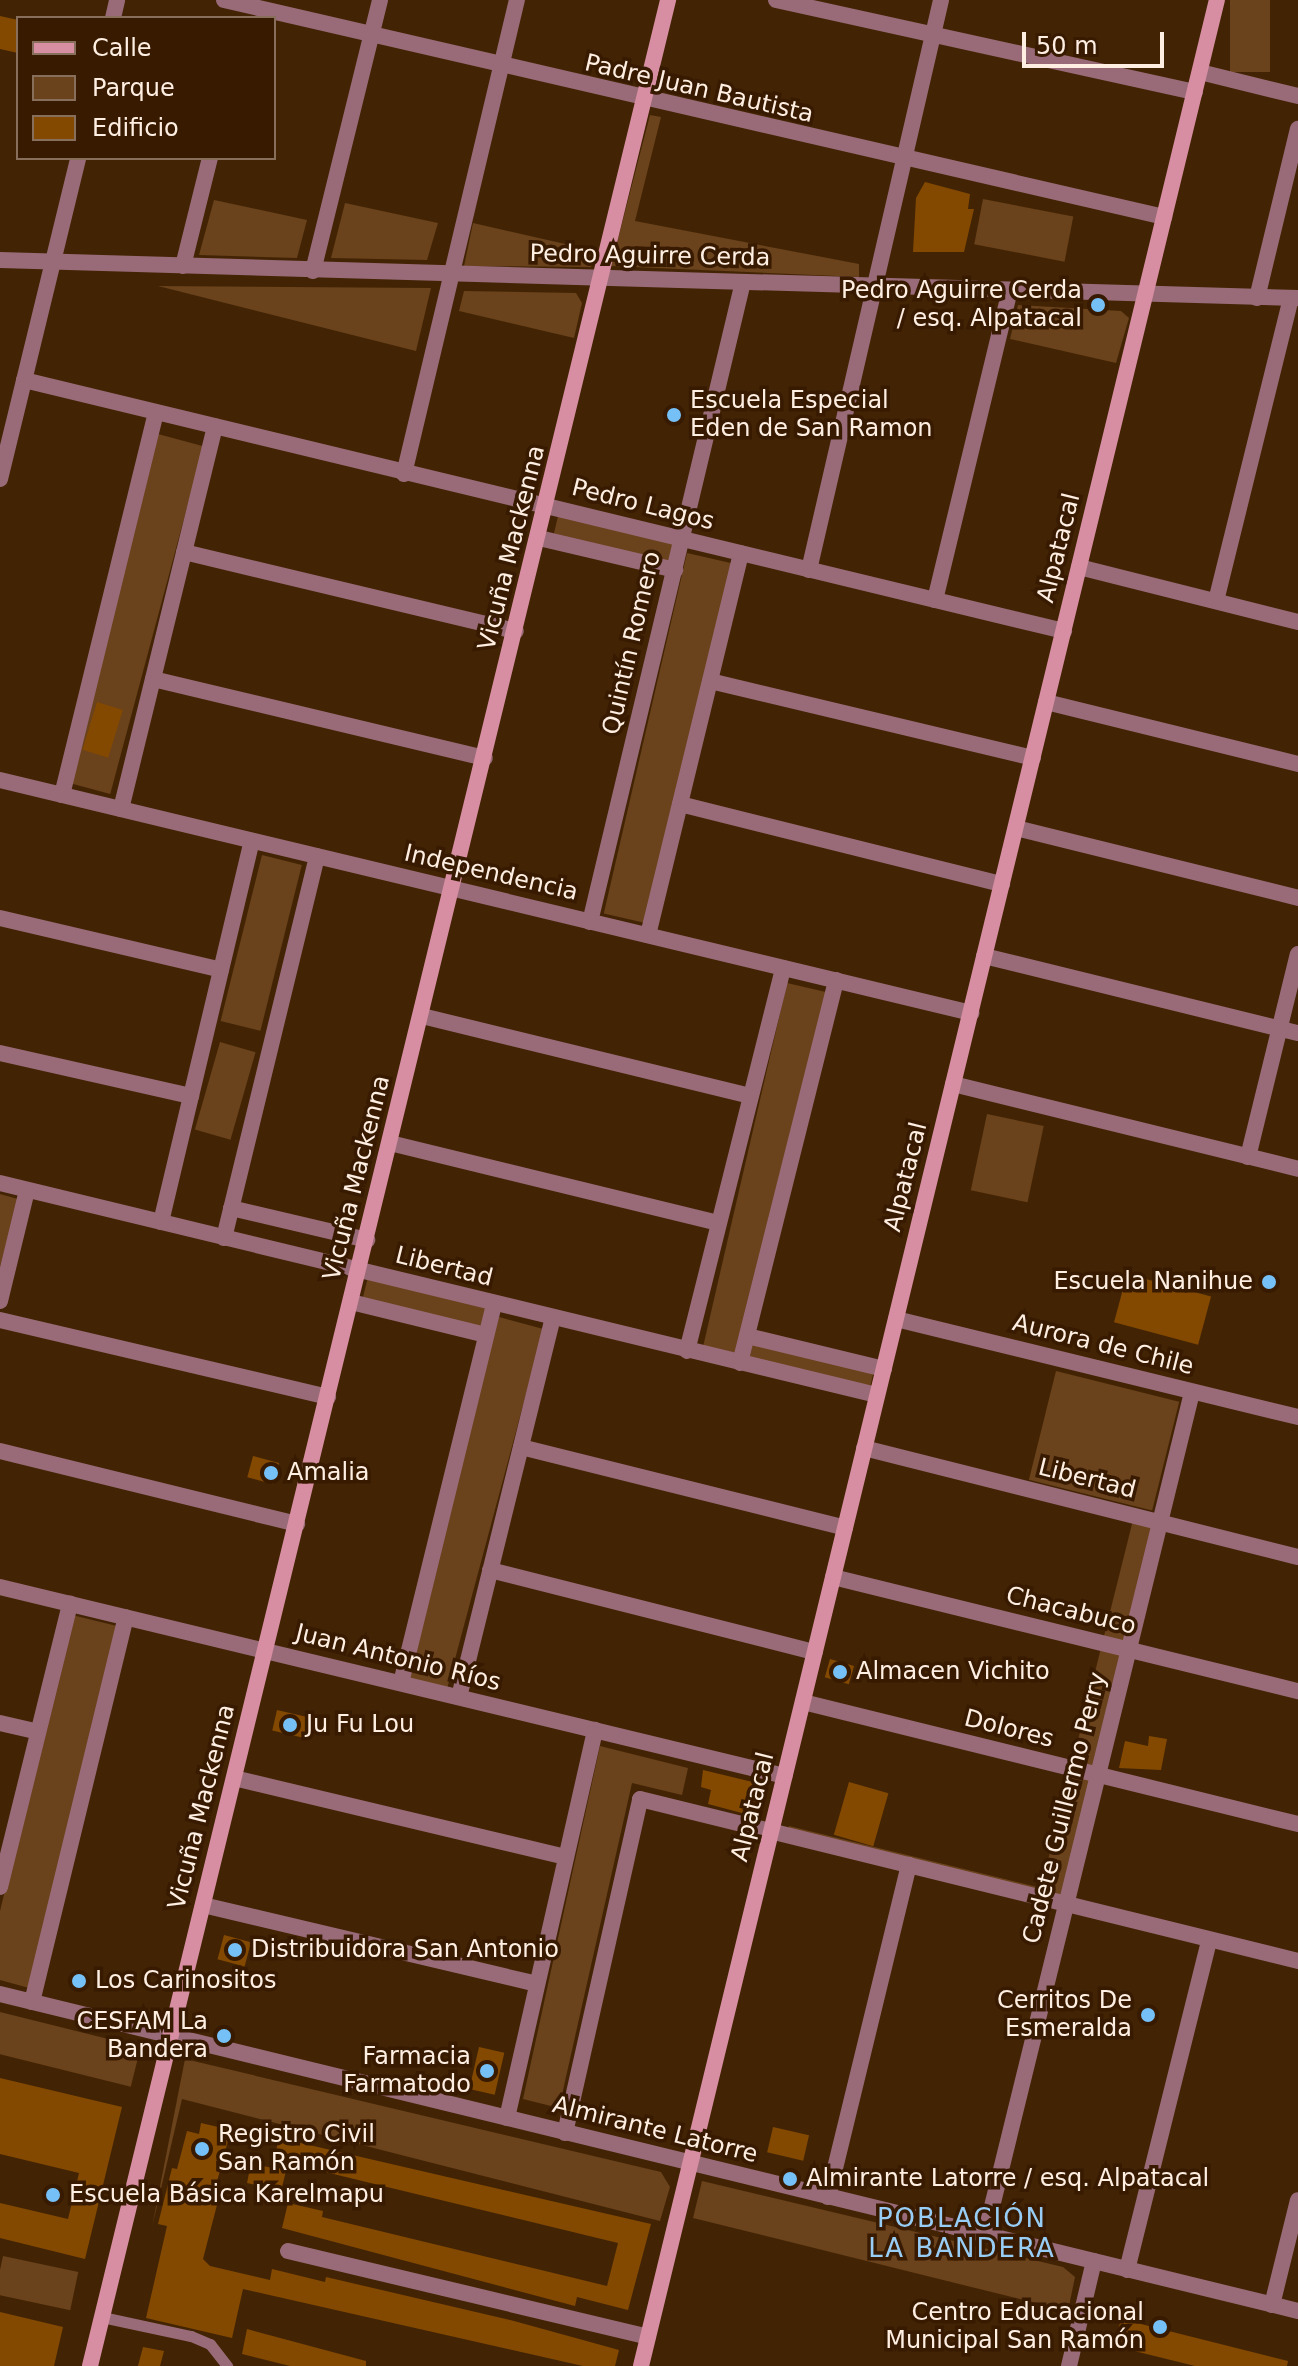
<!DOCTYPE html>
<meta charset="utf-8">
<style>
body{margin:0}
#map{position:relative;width:1298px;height:2366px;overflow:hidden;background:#422404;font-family:"DejaVu Sans",sans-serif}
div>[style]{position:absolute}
.green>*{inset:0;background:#6a421c;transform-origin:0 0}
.building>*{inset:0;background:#844900;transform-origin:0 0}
.service>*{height:11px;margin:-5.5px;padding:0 5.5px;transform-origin:5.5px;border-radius:5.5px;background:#996b78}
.minor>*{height:16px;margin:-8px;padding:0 8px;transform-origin:8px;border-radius:8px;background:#996b78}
.tertiary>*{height:16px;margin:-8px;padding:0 8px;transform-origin:8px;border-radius:8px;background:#996b78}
.secondary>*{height:16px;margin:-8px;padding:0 8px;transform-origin:8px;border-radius:8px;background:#d78ea2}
.dots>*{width:22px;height:22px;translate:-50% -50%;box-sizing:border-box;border:4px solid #371a00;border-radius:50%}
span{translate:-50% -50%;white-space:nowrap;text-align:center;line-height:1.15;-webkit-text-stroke:7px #371a00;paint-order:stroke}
.street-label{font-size:24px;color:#ffefe3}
.poi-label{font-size:24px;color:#ffefe3}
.right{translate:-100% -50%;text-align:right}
.left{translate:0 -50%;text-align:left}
.neighbourhood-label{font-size:26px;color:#98cdf6;letter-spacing:2px}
.legend{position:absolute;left:16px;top:16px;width:260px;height:144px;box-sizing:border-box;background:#371a00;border:2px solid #876f5b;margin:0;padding:10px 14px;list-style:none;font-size:24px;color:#ffefe3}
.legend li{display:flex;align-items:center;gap:16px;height:40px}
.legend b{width:40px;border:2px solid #876f5b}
.scale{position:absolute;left:1022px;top:32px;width:142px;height:36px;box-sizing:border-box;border:4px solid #ffefe3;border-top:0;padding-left:10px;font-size:24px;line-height:28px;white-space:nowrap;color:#ffefe3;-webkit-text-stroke:6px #371a00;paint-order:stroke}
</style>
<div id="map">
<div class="green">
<i style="left:1230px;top:0;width:40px;height:72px"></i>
<i style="clip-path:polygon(650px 115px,661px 117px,635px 221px,859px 264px,859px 277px,611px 266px)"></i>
<i style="left:983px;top:199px;width:92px;height:46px;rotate:11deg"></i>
<i style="clip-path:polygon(214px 200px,307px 220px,297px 258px,199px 255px)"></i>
<i style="clip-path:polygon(345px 203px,438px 223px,427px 260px,331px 258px)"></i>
<i style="clip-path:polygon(473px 223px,596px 251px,591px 267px,464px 266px)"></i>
<i style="clip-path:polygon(158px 286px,431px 288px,416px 351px)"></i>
<i style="clip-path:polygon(464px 291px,576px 293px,582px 303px,574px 338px,459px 311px)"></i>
<i style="clip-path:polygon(1018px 305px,1121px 311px,1129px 318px,1116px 363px,1010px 339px)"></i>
<i style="left:158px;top:434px;width:47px;height:360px;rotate:15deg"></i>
<i style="left:558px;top:516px;width:121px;height:19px;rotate:13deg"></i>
<i style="left:687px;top:553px;width:46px;height:370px;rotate:13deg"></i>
<i style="left:262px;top:855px;width:41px;height:171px;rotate:14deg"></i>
<i style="left:787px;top:983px;width:41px;height:374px;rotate:13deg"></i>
<i style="left:220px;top:1042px;width:37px;height:91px;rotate:16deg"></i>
<i style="left:987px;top:1114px;width:58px;height:78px;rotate:12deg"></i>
<i style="clip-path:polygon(0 1194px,18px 1199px,0 1267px)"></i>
<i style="left:368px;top:1277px;width:123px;height:23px;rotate:14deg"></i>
<i style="left:499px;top:1317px;width:46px;height:375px;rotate:15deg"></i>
<i style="left:753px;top:1343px;width:124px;height:17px;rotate:13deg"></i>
<i style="left:1056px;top:1371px;width:127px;height:112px;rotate:14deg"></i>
<i style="clip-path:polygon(1133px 1520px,1154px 1526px,1061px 1899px,787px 1832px,789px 1826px,1041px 1888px)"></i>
<i style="clip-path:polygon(72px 1615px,117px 1626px,29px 1988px,0 1980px,0 1911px)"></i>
<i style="clip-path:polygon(600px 1746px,688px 1768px,682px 1795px,632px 1783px,559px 2108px,523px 2099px)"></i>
<i style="left:0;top:2012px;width:145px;height:41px;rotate:14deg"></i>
<i style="clip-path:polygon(185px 2059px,661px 2172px,670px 2187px,660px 2221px,182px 2099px,152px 2227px)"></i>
<i style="clip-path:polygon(702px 2181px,1063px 2267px,1075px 2277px,1068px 2311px,693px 2218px)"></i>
<i style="left:3px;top:2256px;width:77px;height:39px;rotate:12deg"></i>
</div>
<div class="building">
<i style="clip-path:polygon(0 16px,18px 20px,18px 53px,0 49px)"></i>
<i style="clip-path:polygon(925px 182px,970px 194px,968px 209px,974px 209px,964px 252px,913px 252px,916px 198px)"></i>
<i style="left:97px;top:702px;width:27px;height:50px;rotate:17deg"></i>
<i style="left:1127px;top:1274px;width:87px;height:50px;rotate:15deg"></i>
<i style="left:253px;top:1456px;width:27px;height:22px;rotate:15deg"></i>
<i style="left:830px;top:1659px;width:25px;height:19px;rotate:16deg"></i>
<i style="left:277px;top:1710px;width:32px;height:21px;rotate:13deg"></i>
<i style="clip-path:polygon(1149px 1736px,1167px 1739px,1161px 1770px,1119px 1768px,1125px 1741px,1148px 1746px)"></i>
<i style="clip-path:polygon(703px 1770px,765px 1785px,757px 1817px,708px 1804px,711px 1790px,701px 1787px)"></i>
<i style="left:849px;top:1782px;width:41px;height:55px;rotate:16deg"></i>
<i style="left:224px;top:1935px;width:28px;height:25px;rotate:15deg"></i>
<i style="left:479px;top:2047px;width:26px;height:43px;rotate:13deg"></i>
<i style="clip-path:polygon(0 2078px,122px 2107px,85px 2259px,0 2238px,0 2203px,68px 2219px,79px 2173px,0 2154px)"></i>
<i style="clip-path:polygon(201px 2123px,231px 2130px,212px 2200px,218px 2201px,203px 2259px,210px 2266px,270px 2280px,272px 2269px,325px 2282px,326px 2277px,514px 2321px,619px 2350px,615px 2366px,583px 2366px,243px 2289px,232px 2338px,146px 2318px,167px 2226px,158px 2224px,172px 2168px,177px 2169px,187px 2131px,199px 2134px)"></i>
<i style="left:773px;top:2127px;width:37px;height:26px;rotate:13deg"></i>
<i style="clip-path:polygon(279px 2138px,651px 2224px,628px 2310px,577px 2297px,575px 2306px,282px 2228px,288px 2203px,323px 2211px,322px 2217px,607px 2286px,618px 2243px,288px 2163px,281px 2191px,247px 2183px,251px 2163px,272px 2168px)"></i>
<i style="clip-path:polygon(0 2312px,63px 2327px,54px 2366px,0 2366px)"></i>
<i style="clip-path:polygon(1121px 2319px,1288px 2361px,1287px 2366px,1195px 2366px,1114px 2346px)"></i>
<i style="clip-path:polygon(247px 2329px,366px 2361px,366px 2366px,290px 2366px,242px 2354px)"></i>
<i style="clip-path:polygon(143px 2347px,164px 2351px,160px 2366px,138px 2366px)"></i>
</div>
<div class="service">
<i style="left:102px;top:2317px;width:91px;rotate:12.1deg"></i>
<i style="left:191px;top:2336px;width:21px;rotate:23deg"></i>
<i style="left:210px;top:2344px;width:28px;rotate:52deg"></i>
</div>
<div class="minor">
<i style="left:224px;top:0;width:965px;rotate:13deg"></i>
<i style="left:776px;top:0;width:429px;rotate:12.4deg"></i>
<i style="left:113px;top:18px;width:18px;rotate:-77deg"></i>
<i style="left:1200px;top:72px;width:101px;rotate:13.8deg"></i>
<i style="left:183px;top:266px;width:111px;rotate:-76deg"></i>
<i style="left:313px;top:271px;width:279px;rotate:-76.1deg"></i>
<i style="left:1257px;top:298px;width:174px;rotate:-76.4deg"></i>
<i style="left:24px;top:380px;width:1070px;rotate:13.57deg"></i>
<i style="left:404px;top:474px;width:487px;rotate:-76.6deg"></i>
<i style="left:0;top:479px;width:330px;rotate:-76.3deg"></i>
<i style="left:539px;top:538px;width:140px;rotate:13.2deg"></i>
<i style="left:184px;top:552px;width:341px;rotate:13.4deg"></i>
<i style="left:1079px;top:567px;width:226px;rotate:14.1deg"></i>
<i style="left:809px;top:570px;width:585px;rotate:-76.96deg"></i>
<i style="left:935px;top:600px;width:319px;rotate:-76.4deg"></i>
<i style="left:1216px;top:601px;width:312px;rotate:-76.1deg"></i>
<i style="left:153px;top:679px;width:341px;rotate:13.4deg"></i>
<i style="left:710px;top:681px;width:332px;rotate:13.4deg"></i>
<i style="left:1046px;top:702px;width:260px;rotate:13.8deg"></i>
<i style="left:0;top:780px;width:999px;rotate:13.49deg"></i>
<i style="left:62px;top:795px;width:394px;rotate:-76.2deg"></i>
<i style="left:680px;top:804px;width:332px;rotate:14deg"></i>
<i style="left:121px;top:809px;width:394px;rotate:-76.2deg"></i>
<i style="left:1016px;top:828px;width:291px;rotate:13.9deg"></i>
<i style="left:0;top:918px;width:227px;rotate:13.2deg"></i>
<i style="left:590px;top:922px;width:658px;rotate:-76.56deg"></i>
<i style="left:648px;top:935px;width:393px;rotate:-76.3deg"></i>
<i style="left:984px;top:956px;width:323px;rotate:13.8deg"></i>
<i style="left:422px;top:1016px;width:337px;rotate:13.7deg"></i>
<i style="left:0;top:1053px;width:196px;rotate:12.7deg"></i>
<i style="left:953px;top:1084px;width:355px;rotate:13.8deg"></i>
<i style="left:390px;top:1143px;width:338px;rotate:13.7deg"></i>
<i style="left:1248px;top:1157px;width:209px;rotate:-76.2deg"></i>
<i style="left:0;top:1183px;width:902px;rotate:13.59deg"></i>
<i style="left:231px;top:1208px;width:140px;rotate:13.2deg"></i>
<i style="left:161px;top:1222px;width:392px;rotate:-76.6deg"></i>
<i style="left:224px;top:1238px;width:393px;rotate:-76.3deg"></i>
<i style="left:0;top:1301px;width:114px;rotate:-76.3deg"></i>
<i style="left:351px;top:1302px;width:139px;rotate:13.7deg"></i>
<i style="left:896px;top:1319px;width:414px;rotate:13.7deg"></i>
<i style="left:0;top:1320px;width:337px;rotate:13.2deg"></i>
<i style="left:747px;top:1336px;width:141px;rotate:13.5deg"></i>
<i style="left:687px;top:1351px;width:395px;rotate:-75.9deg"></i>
<i style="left:740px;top:1363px;width:395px;rotate:-75.9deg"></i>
<i style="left:521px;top:1447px;width:334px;rotate:14deg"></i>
<i style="left:864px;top:1448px;width:447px;rotate:14.1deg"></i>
<i style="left:0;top:1451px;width:306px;rotate:13.8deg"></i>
<i style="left:490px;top:1570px;width:335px;rotate:14.2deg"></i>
<i style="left:833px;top:1577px;width:479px;rotate:13.8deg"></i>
<i style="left:0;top:1587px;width:807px;rotate:13.54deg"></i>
<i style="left:401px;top:1683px;width:390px;rotate:-76.2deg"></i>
<i style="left:459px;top:1697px;width:390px;rotate:-76.1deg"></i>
<i style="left:803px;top:1702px;width:510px;rotate:13.85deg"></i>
<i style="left:0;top:1723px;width:39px;rotate:13deg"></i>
<i style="left:234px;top:1778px;width:341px;rotate:13.4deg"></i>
<i style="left:0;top:1887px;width:292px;rotate:-76.1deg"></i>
<i style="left:203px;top:1905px;width:343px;rotate:13.3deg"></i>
<i style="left:32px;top:2002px;width:396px;rotate:-76.3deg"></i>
<i style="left:507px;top:2118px;width:398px;rotate:-77.2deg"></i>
<i style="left:565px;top:2133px;width:342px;rotate:-77.3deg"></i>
<i style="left:640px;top:1799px;width:678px;rotate:13.83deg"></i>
<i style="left:828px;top:2197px;width:342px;rotate:-76.3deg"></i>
<i style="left:985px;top:2235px;width:868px;rotate:-76.2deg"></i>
<i style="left:288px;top:2251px;width:370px;rotate:13.4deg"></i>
<i style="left:1127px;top:2270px;width:340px;rotate:-76deg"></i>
<i style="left:1069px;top:2366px;width:108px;rotate:-76.6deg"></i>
</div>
<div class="tertiary">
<i style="left:0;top:260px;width:1299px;rotate:1.68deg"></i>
<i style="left:0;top:1994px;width:1336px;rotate:13.72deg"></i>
<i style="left:1272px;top:2305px;width:108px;rotate:-76.1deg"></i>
</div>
<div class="secondary">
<i style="left:90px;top:2366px;width:2436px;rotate:-76.27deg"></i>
<i style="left:641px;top:2366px;width:2435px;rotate:-76.32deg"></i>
</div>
<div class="dots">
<i style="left:1098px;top:305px;background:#75c0f6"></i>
<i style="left:674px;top:415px;background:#75c0f6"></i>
<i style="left:1269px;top:1282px;background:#75c0f6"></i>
<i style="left:271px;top:1473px;background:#75c0f6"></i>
<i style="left:840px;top:1672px;background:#75c0f6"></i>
<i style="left:290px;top:1725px;background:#75c0f6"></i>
<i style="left:235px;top:1950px;background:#75c0f6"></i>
<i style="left:79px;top:1981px;background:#75c0f6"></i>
<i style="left:1148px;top:2015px;background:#75c0f6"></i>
<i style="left:224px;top:2036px;background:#75c0f6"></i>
<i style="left:487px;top:2071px;background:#75c0f6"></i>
<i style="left:202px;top:2149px;background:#75c0f6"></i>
<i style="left:790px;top:2179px;background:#75c0f6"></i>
<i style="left:53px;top:2195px;background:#75c0f6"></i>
<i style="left:1160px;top:2327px;background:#75c0f6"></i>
</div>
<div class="street-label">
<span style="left:699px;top:89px;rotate:13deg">Padre Juan Bautista</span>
<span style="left:650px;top:256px;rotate:1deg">Pedro Aguirre Cerda</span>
<span style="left:643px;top:505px;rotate:14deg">Pedro Lagos</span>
<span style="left:512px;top:548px;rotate:-76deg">Vicuña Mackenna</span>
<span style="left:1059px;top:548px;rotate:-76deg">Alpatacal</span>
<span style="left:632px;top:643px;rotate:-77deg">Quintín Romero</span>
<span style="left:491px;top:873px;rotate:13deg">Independencia</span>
<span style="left:906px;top:1177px;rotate:-76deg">Alpatacal</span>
<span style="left:357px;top:1178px;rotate:-76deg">Vicuña Mackenna</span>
<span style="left:444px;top:1267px;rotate:14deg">Libertad</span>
<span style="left:1103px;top:1345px;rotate:14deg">Aurora de Chile</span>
<span style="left:1087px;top:1479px;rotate:14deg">Libertad</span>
<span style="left:1071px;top:1611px;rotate:14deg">Chacabuco</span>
<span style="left:398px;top:1658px;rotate:14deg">Juan Antonio Ríos</span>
<span style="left:1009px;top:1729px;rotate:14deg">Dolores</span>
<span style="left:202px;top:1807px;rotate:-76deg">Vicuña Mackenna</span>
<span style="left:753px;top:1807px;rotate:-76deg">Alpatacal</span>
<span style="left:1065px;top:1808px;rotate:-76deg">Cadete Guillermo Perry</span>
<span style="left:655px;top:2130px;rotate:14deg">Almirante Latorre</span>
</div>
<div class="poi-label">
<span class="right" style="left:1082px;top:305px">Pedro Aguirre Cerda<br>/ esq. Alpatacal</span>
<span class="left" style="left:690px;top:415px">Escuela Especial<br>Eden de San Ramon</span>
<span class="right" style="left:1253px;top:1282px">Escuela Nanihue</span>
<span class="left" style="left:287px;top:1473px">Amalia</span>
<span class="left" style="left:856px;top:1672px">Almacen Vichito</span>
<span class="left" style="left:306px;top:1725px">Ju Fu Lou</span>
<span class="left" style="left:251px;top:1950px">Distribuidora San Antonio</span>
<span class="left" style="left:95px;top:1981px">Los Carinositos</span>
<span class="right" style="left:1132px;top:2015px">Cerritos De<br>Esmeralda</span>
<span class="right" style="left:208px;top:2036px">CESFAM La<br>Bandera</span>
<span class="right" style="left:471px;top:2071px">Farmacia<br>Farmatodo</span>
<span class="left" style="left:218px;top:2149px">Registro Civil<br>San Ramón</span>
<span class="left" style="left:806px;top:2179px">Almirante Latorre / esq. Alpatacal</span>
<span class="left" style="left:69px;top:2195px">Escuela Básica Karelmapu</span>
<span class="right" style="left:1144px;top:2327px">Centro Educacional<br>Municipal San Ramón</span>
</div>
<div class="neighbourhood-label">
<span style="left:962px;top:2234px">POBLACIÓN<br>LA BANDERA</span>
</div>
<ul class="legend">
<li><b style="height:10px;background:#d78ea2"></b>Calle</li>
<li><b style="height:22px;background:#6a421c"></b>Parque</li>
<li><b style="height:22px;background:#844900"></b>Edificio</li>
</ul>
<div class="scale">50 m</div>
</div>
